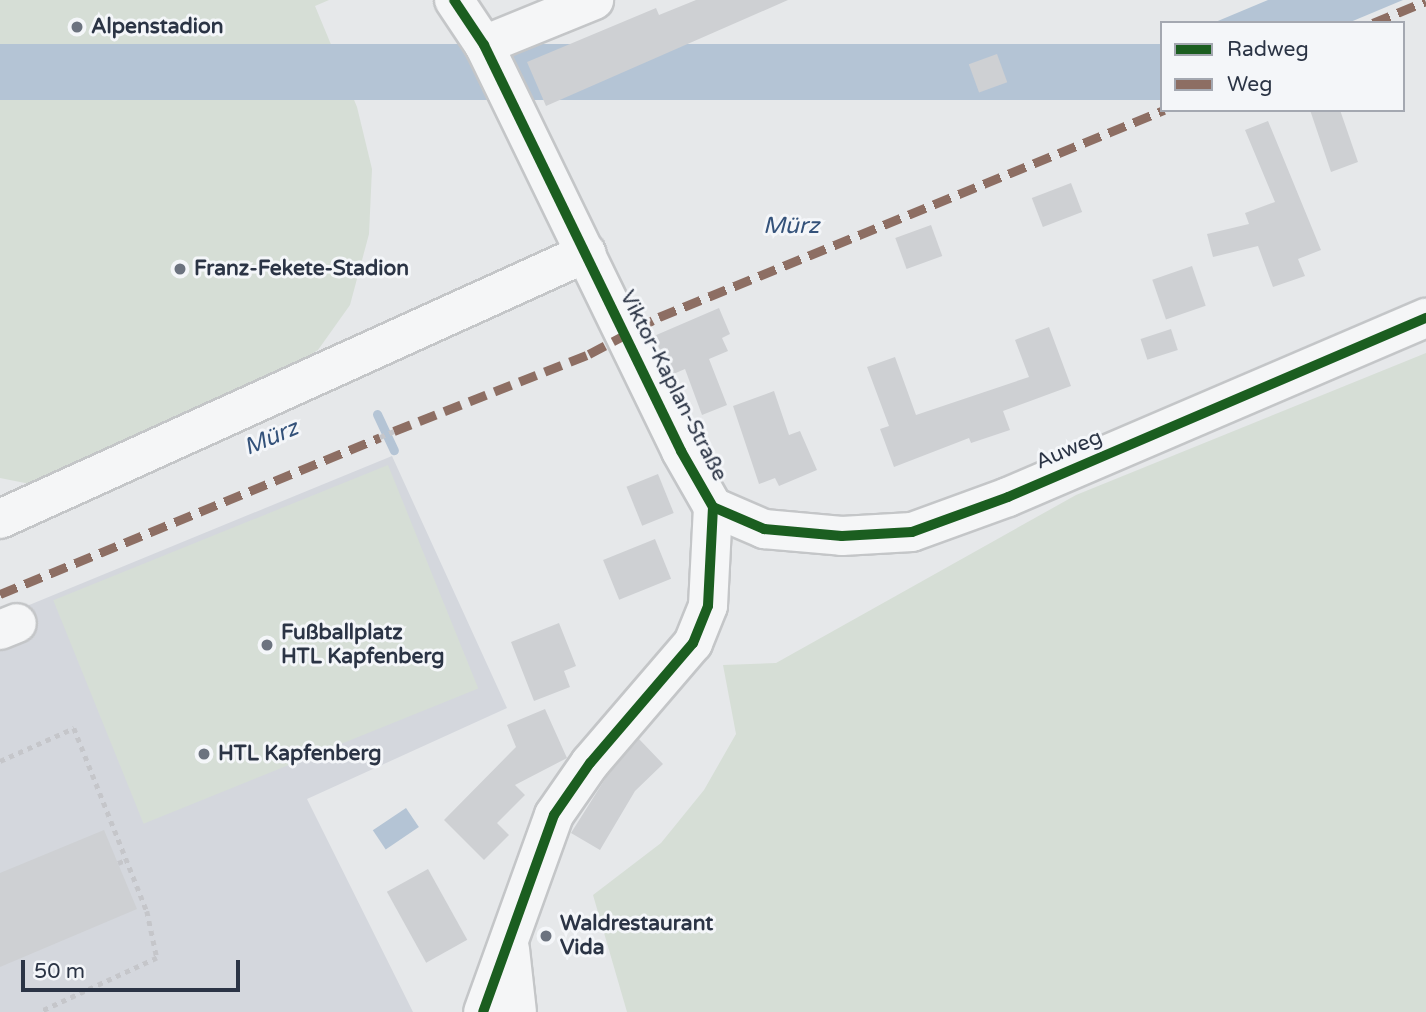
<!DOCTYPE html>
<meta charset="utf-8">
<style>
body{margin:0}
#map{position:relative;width:1426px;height:1012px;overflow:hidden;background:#e6e8ea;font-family:"Varela Round",sans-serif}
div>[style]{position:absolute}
.built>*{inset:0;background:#d4d7dd}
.green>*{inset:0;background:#d6ded6;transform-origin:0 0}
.water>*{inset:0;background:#b4c4d5;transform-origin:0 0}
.stream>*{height:9px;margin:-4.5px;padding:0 4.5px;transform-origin:4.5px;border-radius:4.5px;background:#b4c4d5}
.building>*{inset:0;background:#ced0d3;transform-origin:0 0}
.path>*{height:4.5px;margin-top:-2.25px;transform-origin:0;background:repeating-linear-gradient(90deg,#c5c6ca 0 5px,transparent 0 10px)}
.roads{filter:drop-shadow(2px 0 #c4c6c8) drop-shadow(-2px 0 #c4c6c8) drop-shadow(0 2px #c4c6c8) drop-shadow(0 -2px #c4c6c8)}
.minor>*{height:38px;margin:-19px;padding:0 19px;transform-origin:19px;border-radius:19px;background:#f5f6f7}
.quiet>*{height:9px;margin-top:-4.5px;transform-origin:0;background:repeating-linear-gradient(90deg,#8d6e63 0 18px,transparent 0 27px)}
.cycleway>*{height:10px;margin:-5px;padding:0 5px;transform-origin:5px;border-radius:5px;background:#1b5e20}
.dots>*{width:19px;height:19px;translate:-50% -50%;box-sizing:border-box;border:4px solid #f4f6f9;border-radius:50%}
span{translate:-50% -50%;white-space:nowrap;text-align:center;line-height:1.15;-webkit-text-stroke:6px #f4f6f9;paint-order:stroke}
.poi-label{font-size:21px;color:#2b3445;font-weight:700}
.left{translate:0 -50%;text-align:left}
.street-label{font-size:21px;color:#2b3445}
.water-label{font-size:23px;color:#34527a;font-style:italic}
.legend{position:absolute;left:1160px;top:21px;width:245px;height:91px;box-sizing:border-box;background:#f4f6f9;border:2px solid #a4a8b1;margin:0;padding:9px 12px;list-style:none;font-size:21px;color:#2b3445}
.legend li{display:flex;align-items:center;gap:14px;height:35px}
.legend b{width:35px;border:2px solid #a4a8b1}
.scale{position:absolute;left:21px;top:960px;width:219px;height:32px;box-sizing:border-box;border:4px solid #2b3445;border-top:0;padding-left:9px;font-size:21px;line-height:24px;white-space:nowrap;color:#2b3445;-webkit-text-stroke:5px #f4f6f9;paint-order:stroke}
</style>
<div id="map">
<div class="built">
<i style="clip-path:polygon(392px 456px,507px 708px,307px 799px,413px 1012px,0 1012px,0 617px)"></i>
</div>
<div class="green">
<i style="clip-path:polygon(0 0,329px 0,315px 6px,357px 107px,372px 169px,369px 234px,350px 305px,318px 350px,217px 411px,30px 484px,0 478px)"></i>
<i style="clip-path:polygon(1426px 353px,1426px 1012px,627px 1012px,593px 895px,661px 843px,704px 790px,736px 734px,723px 665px,776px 663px,1076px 495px)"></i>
<i style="left:388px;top:465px;width:241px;height:361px;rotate:68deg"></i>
</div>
<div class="water">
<i style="clip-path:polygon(1268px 0,1403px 0,1348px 23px,1213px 23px)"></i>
<i style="left:1162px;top:44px;width:56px;height:1259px;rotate:90deg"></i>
<i style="left:406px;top:808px;width:23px;height:40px;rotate:56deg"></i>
</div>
<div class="stream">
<i style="left:377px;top:414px;width:40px;rotate:65deg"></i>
</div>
<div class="building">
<i style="clip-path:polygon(696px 0,788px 0,546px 106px,527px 62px,656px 8px,659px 15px)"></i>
<i style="left:997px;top:54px;width:30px;height:30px;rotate:70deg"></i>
<i style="clip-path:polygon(1310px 110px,1340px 110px,1358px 162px,1331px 172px)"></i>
<i style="clip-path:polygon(1268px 121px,1321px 250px,1298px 259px,1305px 276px,1273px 287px,1258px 246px,1213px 257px,1207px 234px,1249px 224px,1245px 213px,1275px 202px,1245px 130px)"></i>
<i style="left:1071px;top:183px;width:31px;height:42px;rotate:69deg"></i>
<i style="left:931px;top:225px;width:33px;height:38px;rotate:70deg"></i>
<i style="left:1192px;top:266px;width:42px;height:42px;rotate:71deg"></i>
<i style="clip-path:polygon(719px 308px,730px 334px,722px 338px,728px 351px,709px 359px,727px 405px,702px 415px,685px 369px,671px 375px,654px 336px)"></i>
<i style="clip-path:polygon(1049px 327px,1071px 386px,1003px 411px,1010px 430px,971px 443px,969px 438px,894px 467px,880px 429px,889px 426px,867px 367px,895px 357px,916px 415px,1029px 377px,1015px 340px)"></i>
<i style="left:1171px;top:329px;width:22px;height:32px;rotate:72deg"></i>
<i style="clip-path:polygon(774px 391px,789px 435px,800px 431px,817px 470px,779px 486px,775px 478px,759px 484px,733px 406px)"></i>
<i style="left:658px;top:474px;width:42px;height:34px;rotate:68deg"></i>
<i style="left:655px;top:539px;width:43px;height:56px;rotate:68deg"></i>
<i style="clip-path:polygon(559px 623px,576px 666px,564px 671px,570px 687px,534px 701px,511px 642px)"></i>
<i style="clip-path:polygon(545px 709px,567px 758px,515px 785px,525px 795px,497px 823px,509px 835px,484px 860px,444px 820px,516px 747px,507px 725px)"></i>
<i style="clip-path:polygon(639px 739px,663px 764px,635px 791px,600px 850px,571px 833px,607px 776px)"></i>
<i style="clip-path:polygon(104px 830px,137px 909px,0 967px,0 873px)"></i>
<i style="left:428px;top:869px;width:81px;height:47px;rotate:61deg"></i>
</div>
<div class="path">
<i style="left:380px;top:437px;width:15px;rotate:-23deg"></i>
<i style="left:0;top:761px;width:81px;rotate:-24deg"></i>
<i style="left:74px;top:728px;width:197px;rotate:68.3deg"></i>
<i style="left:147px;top:911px;width:48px;rotate:78deg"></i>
<i style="left:157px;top:958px;width:129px;rotate:155.2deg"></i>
<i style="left:118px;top:863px;width:9px;rotate:-21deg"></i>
</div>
<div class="roads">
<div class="minor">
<i style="left:454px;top:0;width:54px;rotate:56.3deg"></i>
<i style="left:484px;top:45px;width:451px;rotate:64.1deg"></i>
<i style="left:681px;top:451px;width:64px;rotate:60.3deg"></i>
<i style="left:713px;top:507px;width:99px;rotate:92.9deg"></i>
<i style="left:708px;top:606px;width:40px;rotate:112deg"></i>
<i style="left:693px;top:643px;width:158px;rotate:130.6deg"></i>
<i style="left:590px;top:763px;width:63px;rotate:124.7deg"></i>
<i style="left:554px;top:815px;width:209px;rotate:109.8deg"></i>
<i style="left:484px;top:45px;width:119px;rotate:-22.2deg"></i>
<i style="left:713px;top:507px;width:56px;rotate:23.3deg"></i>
<i style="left:764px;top:529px;width:78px;rotate:5.1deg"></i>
<i style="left:842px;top:536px;width:70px;rotate:-3.3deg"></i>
<i style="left:912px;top:532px;width:102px;rotate:-20deg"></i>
<i style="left:1008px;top:497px;width:455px;rotate:-23.2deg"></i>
<i style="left:0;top:519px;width:644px;rotate:-24.41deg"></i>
<i style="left:0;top:630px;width:18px;rotate:-22deg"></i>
<i style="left:510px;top:949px;width:63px;rotate:83.7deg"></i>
</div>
</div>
<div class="quiet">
<i style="left:1373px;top:23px;width:57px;rotate:-22.5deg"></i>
<i style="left:394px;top:431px;width:210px;rotate:-21.5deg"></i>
<i style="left:589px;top:354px;width:79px;rotate:-27.9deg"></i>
<i style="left:659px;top:317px;width:546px;rotate:-22.29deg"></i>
<i style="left:0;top:594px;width:411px;rotate:-22.4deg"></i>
</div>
<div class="cycleway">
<i style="left:454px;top:0;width:54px;rotate:56.3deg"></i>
<i style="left:484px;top:45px;width:451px;rotate:64.1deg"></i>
<i style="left:681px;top:451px;width:64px;rotate:60.3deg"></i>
<i style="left:713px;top:507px;width:99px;rotate:92.9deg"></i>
<i style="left:708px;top:606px;width:40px;rotate:112deg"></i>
<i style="left:693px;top:643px;width:158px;rotate:130.6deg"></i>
<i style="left:590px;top:763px;width:63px;rotate:124.7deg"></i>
<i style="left:554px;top:815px;width:209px;rotate:109.8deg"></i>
<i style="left:713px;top:507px;width:56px;rotate:23.3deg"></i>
<i style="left:764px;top:529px;width:78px;rotate:5.1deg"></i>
<i style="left:842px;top:536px;width:70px;rotate:-3.3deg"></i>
<i style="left:912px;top:532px;width:102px;rotate:-20deg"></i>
<i style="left:1008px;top:497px;width:455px;rotate:-23.2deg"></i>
</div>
<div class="dots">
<i style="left:77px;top:27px;background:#6c737f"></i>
<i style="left:180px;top:269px;background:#6c737f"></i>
<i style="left:267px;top:645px;background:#6c737f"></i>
<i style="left:204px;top:754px;background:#6c737f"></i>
<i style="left:546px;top:936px;background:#6c737f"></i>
</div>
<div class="poi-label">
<span class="left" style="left:91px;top:27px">Alpenstadion</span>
<span class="left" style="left:194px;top:269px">Franz-Fekete-Stadion</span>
<span class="left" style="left:281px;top:645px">Fußballplatz<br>HTL Kapfenberg</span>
<span class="left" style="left:218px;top:754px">HTL Kapfenberg</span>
<span class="left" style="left:560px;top:936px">Waldrestaurant<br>Vida</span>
</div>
<div class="street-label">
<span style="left:673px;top:386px;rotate:63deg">Viktor-Kaplan-Straße</span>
<span style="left:1069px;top:450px;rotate:-23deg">Auweg</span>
</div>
<div class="water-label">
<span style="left:791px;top:226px">Mürz</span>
<span style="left:271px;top:438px;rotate:-23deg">Mürz</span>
</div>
<ul class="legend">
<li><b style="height:9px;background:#1b5e20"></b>Radweg</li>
<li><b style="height:9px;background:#8d6e63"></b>Weg</li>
</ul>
<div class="scale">50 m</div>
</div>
